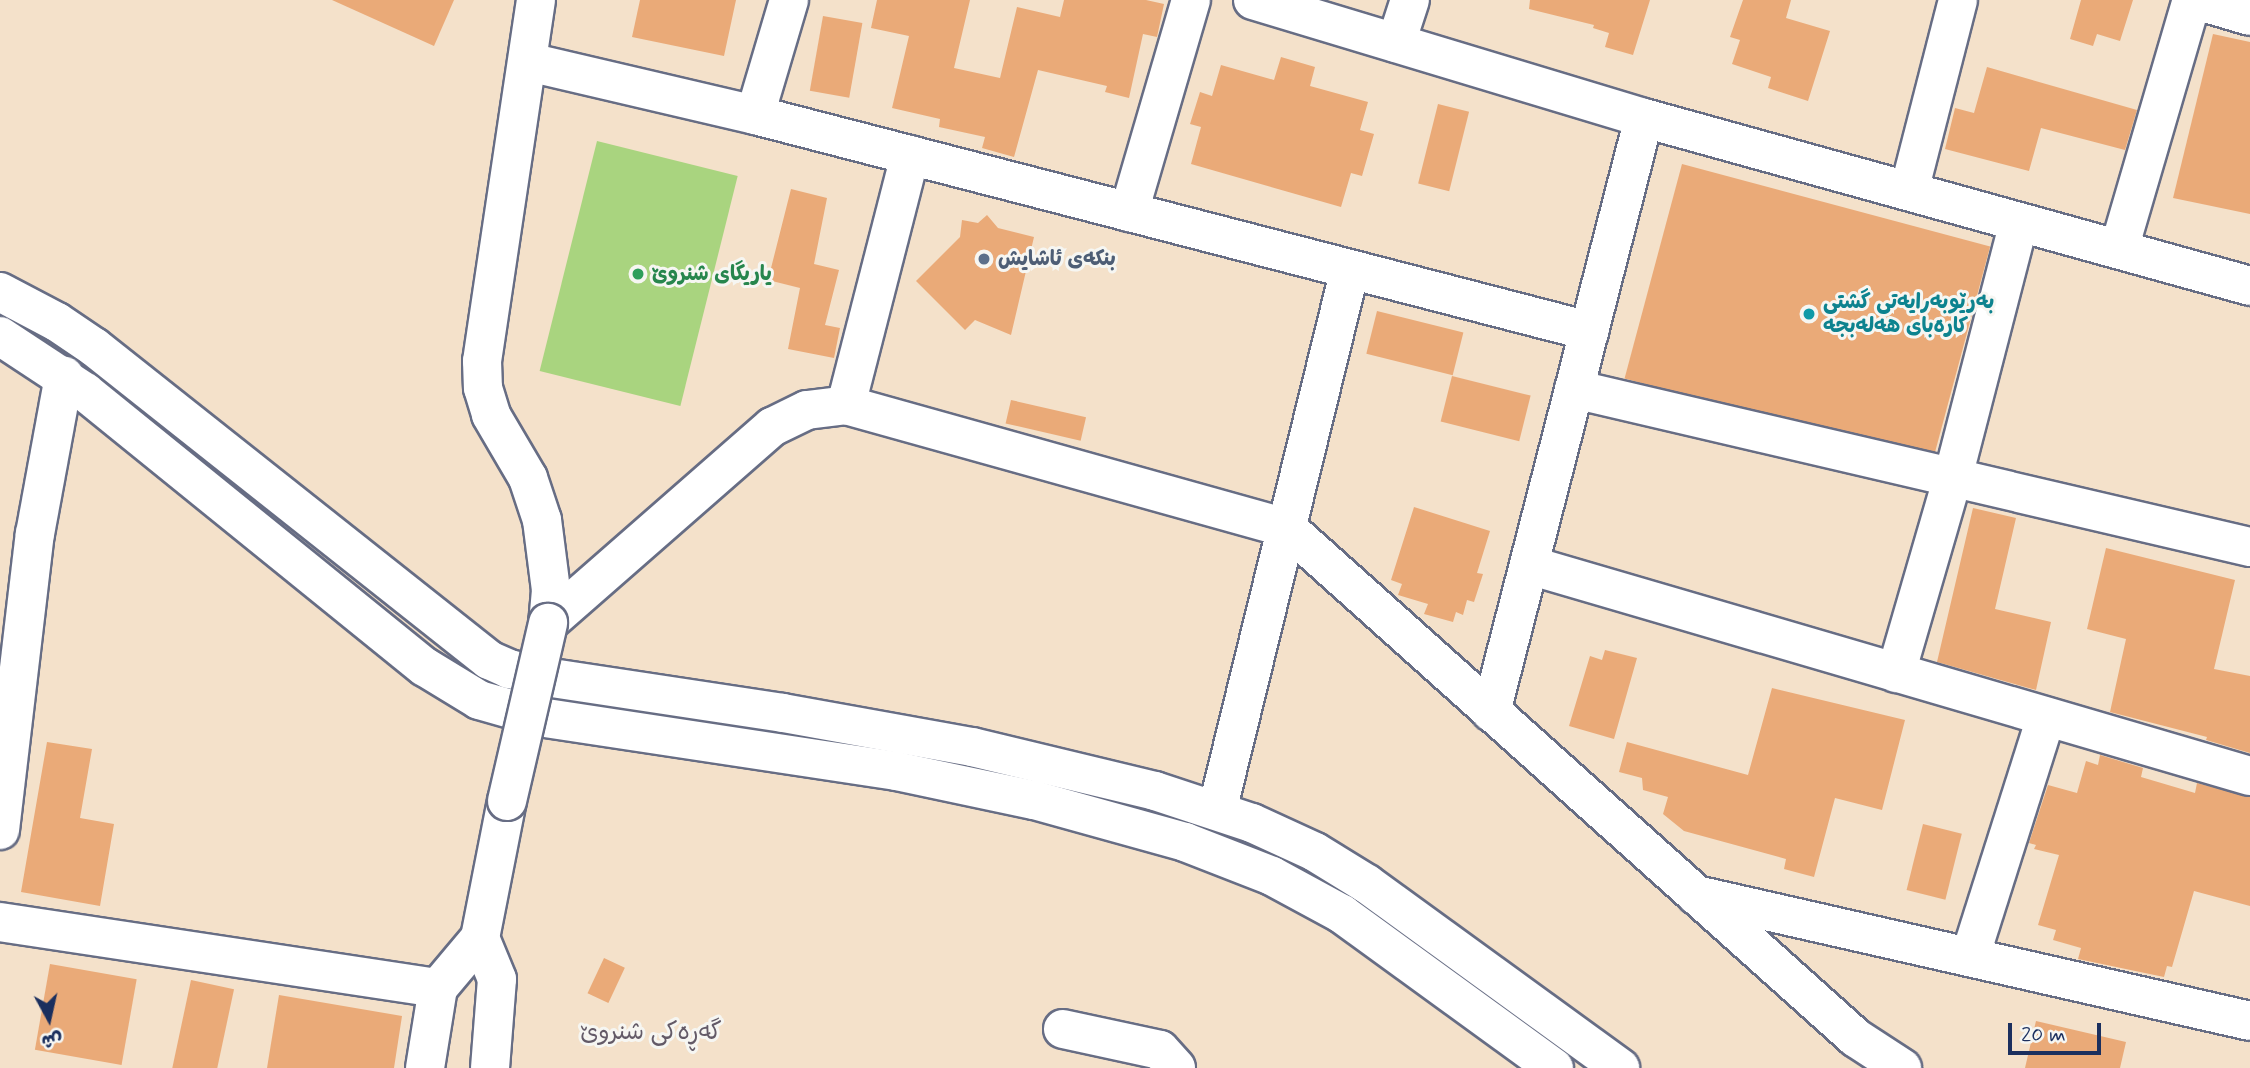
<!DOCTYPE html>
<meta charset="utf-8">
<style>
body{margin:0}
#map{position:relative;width:2250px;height:1068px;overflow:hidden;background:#f4e1ca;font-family:Mynerve,"Playpen Sans Arabic",sans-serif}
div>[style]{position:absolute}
.green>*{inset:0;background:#a9d47f;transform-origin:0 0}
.building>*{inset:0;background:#eaaa78;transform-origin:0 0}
.roads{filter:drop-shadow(2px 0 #676d84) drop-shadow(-2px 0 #676d84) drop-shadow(0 2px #676d84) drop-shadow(0 -2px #676d84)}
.minor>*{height:38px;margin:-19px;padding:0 19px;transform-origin:19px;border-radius:19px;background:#fff}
.bridges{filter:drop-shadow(2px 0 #676d84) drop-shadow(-2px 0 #676d84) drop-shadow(0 2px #676d84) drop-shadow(0 -2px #676d84)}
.minor-bridge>*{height:38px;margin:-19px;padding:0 19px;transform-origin:19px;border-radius:19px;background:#fff}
.dots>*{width:19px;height:19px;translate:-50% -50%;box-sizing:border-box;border:4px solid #f6f6f2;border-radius:50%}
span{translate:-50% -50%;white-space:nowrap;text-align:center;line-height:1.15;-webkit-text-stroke:6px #f6f6f2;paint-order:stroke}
.service-label{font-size:21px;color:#4e5e75;font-weight:700}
.left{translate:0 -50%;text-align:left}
.leisure-label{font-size:21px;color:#27864d;font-weight:700}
.culture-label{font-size:21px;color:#0d838f;font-weight:700}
.quarter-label{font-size:24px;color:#635a67}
.north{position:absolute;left:14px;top:984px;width:70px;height:70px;-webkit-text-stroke:5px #f6f6f2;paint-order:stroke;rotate:172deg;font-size:19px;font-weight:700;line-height:28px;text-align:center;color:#1b2f5e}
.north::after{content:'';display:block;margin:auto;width:24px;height:32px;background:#1b2f5e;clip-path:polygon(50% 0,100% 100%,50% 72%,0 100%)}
.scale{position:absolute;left:2008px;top:1023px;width:93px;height:32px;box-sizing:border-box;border:4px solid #1b2f5e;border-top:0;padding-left:9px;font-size:21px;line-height:24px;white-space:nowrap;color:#1b2f5e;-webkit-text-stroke:5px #f6f6f2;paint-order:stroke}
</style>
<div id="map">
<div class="green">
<i style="left:597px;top:141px;width:145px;height:237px;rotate:14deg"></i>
</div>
<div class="building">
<i style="clip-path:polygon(332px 0,454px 0,434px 46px)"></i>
<i style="clip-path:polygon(640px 0,736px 0,724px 56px,632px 37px)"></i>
<i style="clip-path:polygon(877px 0,970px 0,954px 68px,1000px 78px,1017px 7px,1060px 17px,1064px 0,1146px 0,1164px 4px,1157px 37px,1143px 34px,1129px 98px,1105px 92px,1107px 86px,1038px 70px,1014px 157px,982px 148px,985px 137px,939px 127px,940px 119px,892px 108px,909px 36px,871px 28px)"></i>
<i style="clip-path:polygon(1530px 0,1650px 0,1633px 55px,1605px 47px,1609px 33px,1593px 28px,1594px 25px,1529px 9px)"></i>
<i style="clip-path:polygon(1743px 0,1791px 0,1786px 18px,1830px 31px,1808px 101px,1768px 88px,1771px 77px,1732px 64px,1740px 40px,1730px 37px)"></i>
<i style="clip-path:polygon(2081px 0,2133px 0,2120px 41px,2097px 34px,2093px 46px,2070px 39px)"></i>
<i style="left:823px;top:16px;width:40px;height:76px;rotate:10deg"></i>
<i style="clip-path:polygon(2213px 34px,2250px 42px,2250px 214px,2173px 198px)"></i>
<i style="clip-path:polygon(1281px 57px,1315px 67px,1310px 86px,1368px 102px,1360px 130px,1374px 134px,1362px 176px,1351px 173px,1341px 207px,1191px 164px,1201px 127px,1190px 124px,1200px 92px,1212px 96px,1221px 65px,1274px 80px)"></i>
<i style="clip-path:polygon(1987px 67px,2137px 110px,2125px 150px,2041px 128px,2029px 171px,1945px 149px,1955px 108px,1974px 113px)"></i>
<i style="left:1438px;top:104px;width:32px;height:82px;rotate:14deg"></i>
<i style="left:1682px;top:164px;width:319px;height:222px;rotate:15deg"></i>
<i style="clip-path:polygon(791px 189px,827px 198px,814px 264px,839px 270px,825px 325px,840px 328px,834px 358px,788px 349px,800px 288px,768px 280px)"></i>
<i style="clip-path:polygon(987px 215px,998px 228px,1034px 237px,1011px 335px,975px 320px,965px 330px,916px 281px,960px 237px,962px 220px,978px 223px)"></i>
<i style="left:1377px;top:311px;width:89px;height:44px;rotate:14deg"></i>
<i style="left:1452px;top:376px;width:81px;height:47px;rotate:14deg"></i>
<i style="left:1011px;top:400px;width:77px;height:24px;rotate:13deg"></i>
<i style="clip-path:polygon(1414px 507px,1490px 531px,1477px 573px,1483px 574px,1474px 602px,1467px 600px,1463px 615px,1456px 612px,1453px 622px,1424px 614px,1428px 604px,1398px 595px,1402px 584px,1391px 580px)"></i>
<i style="clip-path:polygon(1973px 508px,2016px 518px,1995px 609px,2051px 622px,2036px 690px,1937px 662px)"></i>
<i style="clip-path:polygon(2106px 548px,2235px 580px,2214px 669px,2250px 676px,2250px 753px,2206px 740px,2207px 737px,2110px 712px,2126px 639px,2087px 629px)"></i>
<i style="clip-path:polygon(1605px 650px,1637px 658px,1614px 739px,1569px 726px,1590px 656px,1602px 660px)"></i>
<i style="clip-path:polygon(1772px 688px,1905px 720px,1882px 810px,1835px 798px,1814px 877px,1784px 869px,1786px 859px,1684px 831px,1663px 814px,1668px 797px,1643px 790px,1642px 778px,1619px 772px,1627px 742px,1748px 775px)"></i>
<i style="clip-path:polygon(47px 742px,92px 749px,80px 818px,114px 824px,100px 906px,21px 892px)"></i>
<i style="clip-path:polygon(2100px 755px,2143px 768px,2141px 777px,2195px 793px,2197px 783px,2250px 797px,2250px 906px,2194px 891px,2172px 967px,2167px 966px,2164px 977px,2078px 959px,2081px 948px,2053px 940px,2056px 930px,2038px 925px,2059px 855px,2034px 849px,2036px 845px,2029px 843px,2048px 785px,2077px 793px,2086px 761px,2098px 765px)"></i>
<i style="left:1923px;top:824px;width:40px;height:68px;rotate:14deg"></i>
<i style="left:604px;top:958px;width:23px;height:39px;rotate:25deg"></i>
<i style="left:50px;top:964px;width:88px;height:87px;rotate:10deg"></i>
<i style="left:191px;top:980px;width:44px;height:90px;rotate:12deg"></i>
<i style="clip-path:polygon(279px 995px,402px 1016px,394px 1068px,267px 1068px)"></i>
<i style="clip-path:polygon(2036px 1021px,2126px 1042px,2120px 1068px,2025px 1068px)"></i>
</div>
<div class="roads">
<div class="minor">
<i style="left:536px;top:0;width:365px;rotate:98.5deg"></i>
<i style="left:482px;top:361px;width:27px;rotate:88deg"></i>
<i style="left:483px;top:388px;width:28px;rotate:73deg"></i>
<i style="left:491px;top:415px;width:73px;rotate:59.6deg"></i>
<i style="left:528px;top:478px;width:44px;rotate:71.6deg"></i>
<i style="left:542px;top:520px;width:71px;rotate:82.7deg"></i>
<i style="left:551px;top:590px;width:33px;rotate:95deg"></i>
<i style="left:1253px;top:0;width:408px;rotate:16.8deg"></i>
<i style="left:1644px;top:118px;width:629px;rotate:15.49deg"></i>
<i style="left:2196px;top:0;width:56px;rotate:16.5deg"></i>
<i style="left:1396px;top:43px;width:45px;rotate:-72deg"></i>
<i style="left:529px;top:62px;width:232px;rotate:13.2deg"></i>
<i style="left:755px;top:115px;width:862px;rotate:14.52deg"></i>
<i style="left:755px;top:115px;width:120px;rotate:-73.5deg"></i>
<i style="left:1909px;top:191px;width:197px;rotate:-75.6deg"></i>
<i style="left:1129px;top:212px;width:221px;rotate:-73.7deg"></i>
<i style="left:2119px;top:249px;width:259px;rotate:-73.7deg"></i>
<i style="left:0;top:292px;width:64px;rotate:27.8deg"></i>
<i style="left:57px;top:322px;width:45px;rotate:34deg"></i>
<i style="left:94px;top:347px;width:504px;rotate:38.39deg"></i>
<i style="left:489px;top:660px;width:22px;rotate:24deg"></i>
<i style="left:509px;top:669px;width:44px;rotate:11.8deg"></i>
<i style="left:552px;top:678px;width:234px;rotate:8.6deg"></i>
<i style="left:783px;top:713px;width:192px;rotate:10.2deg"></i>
<i style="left:972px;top:747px;width:188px;rotate:13.5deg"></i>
<i style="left:1155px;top:791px;width:102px;rotate:18.3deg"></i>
<i style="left:1252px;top:823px;width:69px;rotate:24.7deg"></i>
<i style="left:1315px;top:852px;width:61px;rotate:31.6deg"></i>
<i style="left:1367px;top:884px;width:313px;rotate:36deg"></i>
<i style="left:0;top:336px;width:102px;rotate:33.4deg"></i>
<i style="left:85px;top:392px;width:437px;rotate:39deg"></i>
<i style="left:425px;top:667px;width:63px;rotate:31.4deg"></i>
<i style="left:479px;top:700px;width:62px;rotate:15.8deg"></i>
<i style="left:539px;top:717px;width:361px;rotate:8.6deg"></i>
<i style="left:896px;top:771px;width:141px;rotate:11.9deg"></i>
<i style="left:1034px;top:800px;width:157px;rotate:15.5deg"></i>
<i style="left:1185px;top:842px;width:93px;rotate:21.3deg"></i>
<i style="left:1272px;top:876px;width:80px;rotate:28.5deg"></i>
<i style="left:1342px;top:914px;width:262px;rotate:36deg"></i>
<i style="left:1574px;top:389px;width:694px;rotate:13.16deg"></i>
<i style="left:846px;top:405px;width:258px;rotate:-75.6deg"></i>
<i style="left:1529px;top:565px;width:751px;rotate:16.31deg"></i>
<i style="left:548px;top:623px;width:298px;rotate:-41.2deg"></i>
<i style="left:772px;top:427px;width:39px;rotate:-26deg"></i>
<i style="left:807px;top:410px;width:39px;rotate:-7deg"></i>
<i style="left:846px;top:405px;width:458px;rotate:15.6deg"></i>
<i style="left:1287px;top:528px;width:764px;rotate:41.87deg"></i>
<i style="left:1856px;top:1038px;width:55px;rotate:33.1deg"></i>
<i style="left:1896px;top:673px;width:204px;rotate:-73.8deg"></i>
<i style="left:1953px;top:477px;width:263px;rotate:-75.5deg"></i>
<i style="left:1491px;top:712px;width:613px;rotate:-75.56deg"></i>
<i style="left:1217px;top:811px;width:558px;rotate:-76.21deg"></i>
<i style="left:0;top:830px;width:298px;rotate:-83.3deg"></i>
<i style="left:35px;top:534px;width:161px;rotate:-79.6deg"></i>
<i style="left:1696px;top:895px;width:568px;rotate:12.81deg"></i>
<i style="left:0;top:922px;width:443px;rotate:8.6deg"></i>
<i style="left:1970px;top:957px;width:252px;rotate:-72.4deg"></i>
<i style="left:1063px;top:1029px;width:99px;rotate:12.2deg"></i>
<i style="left:1160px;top:1050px;width:24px;rotate:48deg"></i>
<i style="left:425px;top:1068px;width:81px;rotate:-80.8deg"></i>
<i style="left:438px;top:988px;width:65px;rotate:-50deg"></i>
<i style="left:490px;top:1068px;width:89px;rotate:-85.5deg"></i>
<i style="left:497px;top:979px;width:44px;rotate:-112.5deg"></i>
<i style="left:480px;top:938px;width:140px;rotate:-78.9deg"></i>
</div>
</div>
<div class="bridges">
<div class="minor-bridge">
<i style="left:507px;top:801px;width:183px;rotate:-77deg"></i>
</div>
</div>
<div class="dots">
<i style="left:984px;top:259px;background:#5c6f8a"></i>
<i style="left:638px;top:274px;background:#2e9e5b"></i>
<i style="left:1809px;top:314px;background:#0f9aa8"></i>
</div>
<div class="service-label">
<span class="left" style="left:998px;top:259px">بنکەی ئاشایش</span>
</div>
<div class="leisure-label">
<span class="left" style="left:652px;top:274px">یاریگای شنروێ</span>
</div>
<div class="culture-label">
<span class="left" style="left:1823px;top:314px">بەرێوبەرایەتی گشتی<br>کارەبای هەلەبجە</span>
</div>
<div class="quarter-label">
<span style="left:651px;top:1033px">گەڕەکی شنروێ</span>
</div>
<div class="north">ش</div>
<div class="scale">20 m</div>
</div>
